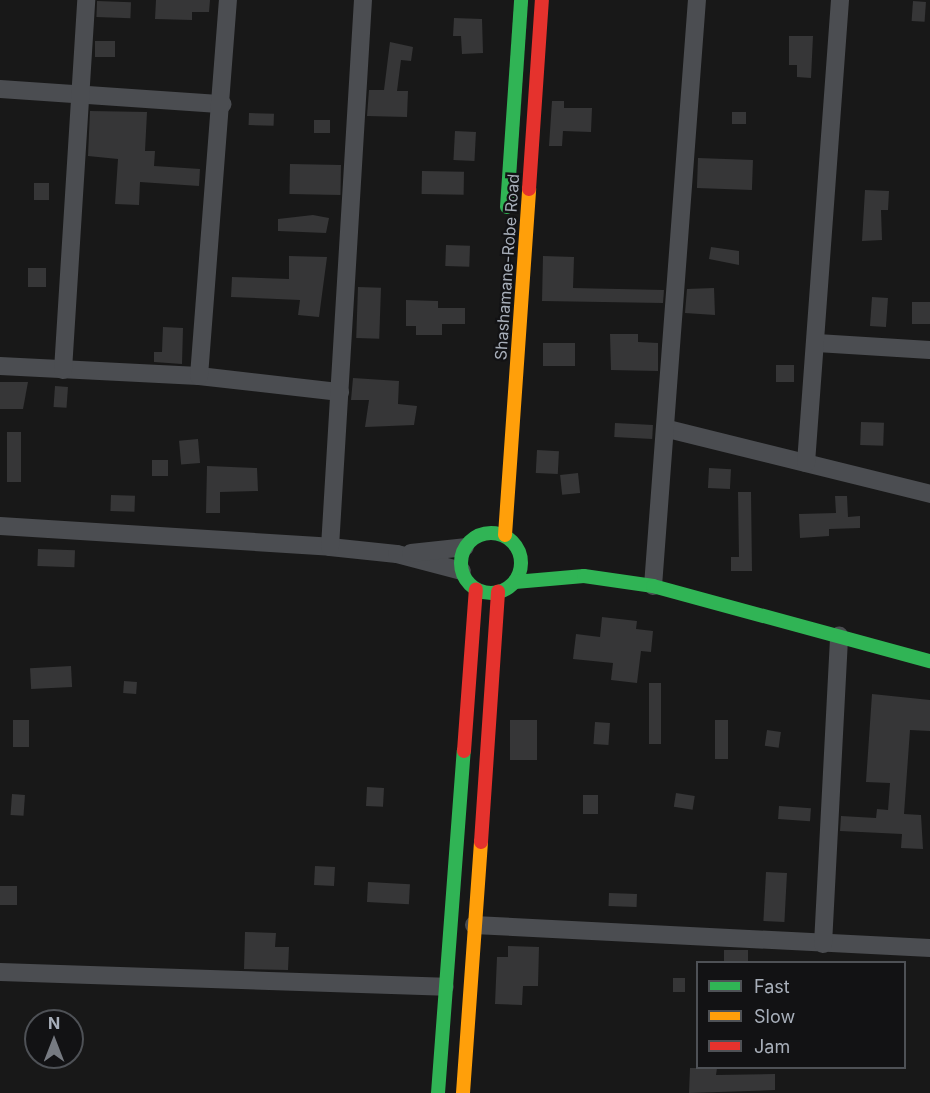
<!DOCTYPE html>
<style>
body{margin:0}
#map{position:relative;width:930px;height:1093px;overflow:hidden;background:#181818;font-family:Inter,sans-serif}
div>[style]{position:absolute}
.building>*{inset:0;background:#363637;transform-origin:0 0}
.street>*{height:18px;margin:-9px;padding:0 9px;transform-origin:9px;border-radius:9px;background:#4b4d51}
.fast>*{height:14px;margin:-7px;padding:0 7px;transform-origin:7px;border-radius:7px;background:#30b455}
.fast>.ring{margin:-7px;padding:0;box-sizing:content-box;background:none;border:14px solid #30b455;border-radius:50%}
.slow>*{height:14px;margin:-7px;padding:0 7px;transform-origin:7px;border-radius:7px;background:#ff9f0a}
.jam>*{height:14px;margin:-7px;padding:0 7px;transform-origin:7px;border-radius:7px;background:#e5322d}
span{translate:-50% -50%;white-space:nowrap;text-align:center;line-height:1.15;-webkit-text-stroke:4.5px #121214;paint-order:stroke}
.street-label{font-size:16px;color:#a8afba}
.legend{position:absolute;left:696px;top:961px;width:210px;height:108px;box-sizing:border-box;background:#121214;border:2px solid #4e5156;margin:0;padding:8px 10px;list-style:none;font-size:18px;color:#a8afba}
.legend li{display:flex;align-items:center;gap:12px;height:30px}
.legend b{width:30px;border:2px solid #4e5156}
.north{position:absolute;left:24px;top:1009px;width:60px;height:60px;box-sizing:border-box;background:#121214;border:2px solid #4e5156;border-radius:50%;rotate:0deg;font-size:16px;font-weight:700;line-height:24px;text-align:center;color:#a8afba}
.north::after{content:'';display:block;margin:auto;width:21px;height:27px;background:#767a81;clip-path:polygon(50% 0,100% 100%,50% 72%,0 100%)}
</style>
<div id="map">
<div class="building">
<i style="clip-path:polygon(156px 0,210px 0,209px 12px,192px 12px,192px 20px,155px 19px)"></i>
<i style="left:97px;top:1px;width:34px;height:16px;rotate:2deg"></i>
<i style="left:913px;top:1px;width:13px;height:20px;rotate:4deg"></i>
<i style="clip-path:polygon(454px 18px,482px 19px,483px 53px,462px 54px,461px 36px,453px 36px)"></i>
<i style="clip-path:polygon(789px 36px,813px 36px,811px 78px,797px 77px,797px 65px,789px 65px)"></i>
<i style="left:95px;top:41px;width:20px;height:16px"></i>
<i style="clip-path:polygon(390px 42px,413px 47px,411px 61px,401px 60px,397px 91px,408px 91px,407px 117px,367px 116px,369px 90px,384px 90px)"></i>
<i style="clip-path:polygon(552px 101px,564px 101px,564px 108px,592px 108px,591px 132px,563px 131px,562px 146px,549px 146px)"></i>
<i style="clip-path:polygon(90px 111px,147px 112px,145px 151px,155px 151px,154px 166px,200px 169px,199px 186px,140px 182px,139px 205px,115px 204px,118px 159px,88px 156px)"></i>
<i style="left:732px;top:112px;width:14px;height:12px"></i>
<i style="left:249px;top:113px;width:25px;height:12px;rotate:2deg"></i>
<i style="left:314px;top:120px;width:16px;height:13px"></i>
<i style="left:455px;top:131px;width:21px;height:29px;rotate:3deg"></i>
<i style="left:698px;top:158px;width:55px;height:30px;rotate:2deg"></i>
<i style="left:290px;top:164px;width:51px;height:30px;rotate:1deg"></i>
<i style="left:422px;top:171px;width:42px;height:23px;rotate:1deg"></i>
<i style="left:34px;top:183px;width:15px;height:17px"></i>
<i style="clip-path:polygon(865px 190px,889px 191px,888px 210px,881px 210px,882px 240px,862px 241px)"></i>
<i style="clip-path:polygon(313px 215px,329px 218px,326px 233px,278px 231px,278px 219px)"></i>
<i style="left:446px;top:245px;width:24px;height:21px;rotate:2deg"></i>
<i style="clip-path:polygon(711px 247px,739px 251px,739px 265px,709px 259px)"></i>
<i style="clip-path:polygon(289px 256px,327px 257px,319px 317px,298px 315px,300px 300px,231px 297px,232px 277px,289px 279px)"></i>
<i style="clip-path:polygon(543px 256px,574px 257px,573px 288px,664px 290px,663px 303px,542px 301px)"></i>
<i style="left:28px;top:268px;width:18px;height:19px"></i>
<i style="left:358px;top:287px;width:23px;height:51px;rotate:2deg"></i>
<i style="clip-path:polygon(714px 288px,715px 315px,685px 313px,687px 289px)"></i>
<i style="left:872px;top:297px;width:16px;height:29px;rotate:4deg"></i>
<i style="clip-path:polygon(406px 300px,438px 301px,438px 308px,465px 308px,465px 324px,442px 324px,442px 335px,416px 335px,416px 326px,406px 326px)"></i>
<i style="left:912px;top:302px;width:18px;height:22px"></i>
<i style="clip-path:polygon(163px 327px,183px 328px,182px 364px,154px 362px,154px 352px,162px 352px)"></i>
<i style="clip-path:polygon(610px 334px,638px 334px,638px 342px,658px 343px,658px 371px,611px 370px)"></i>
<i style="left:543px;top:343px;width:32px;height:23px"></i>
<i style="left:776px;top:365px;width:18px;height:17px"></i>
<i style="clip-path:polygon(353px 378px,399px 381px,398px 404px,417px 406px,414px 425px,365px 427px,369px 400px,351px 400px)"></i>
<i style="clip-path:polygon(0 382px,28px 382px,23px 409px,0 409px)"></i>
<i style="left:55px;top:386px;width:13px;height:21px;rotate:4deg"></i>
<i style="left:861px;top:422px;width:23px;height:23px;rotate:2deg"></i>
<i style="left:615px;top:423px;width:38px;height:14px;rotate:3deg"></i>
<i style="left:7px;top:432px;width:14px;height:50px"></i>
<i style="left:198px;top:439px;width:24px;height:19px;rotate:85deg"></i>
<i style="left:537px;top:450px;width:22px;height:23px;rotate:3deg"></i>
<i style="left:152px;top:460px;width:16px;height:16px"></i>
<i style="clip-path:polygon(207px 466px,257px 468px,258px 491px,220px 492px,220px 513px,206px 513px)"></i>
<i style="left:709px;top:468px;width:22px;height:20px;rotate:3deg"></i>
<i style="left:578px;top:473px;width:20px;height:18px;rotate:84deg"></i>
<i style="clip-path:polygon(738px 492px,751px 492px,752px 571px,731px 571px,731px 557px,739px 557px)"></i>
<i style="left:111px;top:495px;width:24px;height:16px;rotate:2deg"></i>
<i style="clip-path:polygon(835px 496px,847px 496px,848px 517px,860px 516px,860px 528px,829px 529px,829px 536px,800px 538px,799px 514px,836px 513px)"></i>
<i style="left:38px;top:549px;width:37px;height:17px;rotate:2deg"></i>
<i style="clip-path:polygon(602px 617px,637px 621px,636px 629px,653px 631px,651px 652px,641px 651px,637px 683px,611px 680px,613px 663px,573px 659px,576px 634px,600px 637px)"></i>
<i style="left:71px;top:666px;width:21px;height:41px;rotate:87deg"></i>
<i style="left:124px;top:681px;width:13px;height:12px;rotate:4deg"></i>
<i style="left:649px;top:683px;width:12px;height:61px"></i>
<i style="clip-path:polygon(872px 694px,930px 700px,930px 731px,910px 730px,904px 814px,921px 815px,923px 849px,901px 848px,902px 834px,840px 831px,841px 816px,876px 818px,877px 809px,888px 810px,890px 783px,866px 782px)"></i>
<i style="left:13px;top:720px;width:16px;height:27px"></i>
<i style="left:510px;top:720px;width:27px;height:40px"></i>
<i style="left:715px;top:720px;width:13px;height:39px"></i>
<i style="left:595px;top:722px;width:15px;height:22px;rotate:4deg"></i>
<i style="left:767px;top:730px;width:14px;height:16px;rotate:8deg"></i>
<i style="left:367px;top:787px;width:17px;height:19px;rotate:3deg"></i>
<i style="left:676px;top:793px;width:19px;height:14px;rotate:9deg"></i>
<i style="left:12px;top:794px;width:13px;height:21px;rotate:4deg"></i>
<i style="left:583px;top:795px;width:15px;height:19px"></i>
<i style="left:779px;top:806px;width:32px;height:13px;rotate:4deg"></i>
<i style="left:315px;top:866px;width:20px;height:19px;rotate:3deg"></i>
<i style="left:766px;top:872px;width:21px;height:49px;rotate:3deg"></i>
<i style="left:368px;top:882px;width:42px;height:20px;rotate:3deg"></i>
<i style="left:0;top:886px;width:17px;height:19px"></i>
<i style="left:609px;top:893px;width:28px;height:13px;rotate:2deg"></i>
<i style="clip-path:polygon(245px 932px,276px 933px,275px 947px,289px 947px,288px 970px,244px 969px)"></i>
<i style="clip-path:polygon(508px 946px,539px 947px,538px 986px,523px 986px,522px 1005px,495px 1004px,497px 957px,508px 957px)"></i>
<i style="left:724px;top:950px;width:24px;height:13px"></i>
<i style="left:673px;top:978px;width:12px;height:14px"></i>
<i style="clip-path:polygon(690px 1068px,717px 1068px,716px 1075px,775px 1074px,775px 1090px,689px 1093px)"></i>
</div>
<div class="street">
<i style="left:0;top:89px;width:223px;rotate:3.9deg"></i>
<i style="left:817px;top:343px;width:113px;rotate:3.5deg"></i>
<i style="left:0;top:366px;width:199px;rotate:2.9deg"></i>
<i style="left:199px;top:376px;width:142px;rotate:6.5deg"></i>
<i style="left:63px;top:370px;width:371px;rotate:-86.4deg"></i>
<i style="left:199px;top:376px;width:377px;rotate:-85.6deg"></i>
<i style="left:668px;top:429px;width:270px;rotate:13.9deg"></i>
<i style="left:806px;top:463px;width:464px;rotate:-85.8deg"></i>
<i style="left:0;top:526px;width:331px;rotate:3.6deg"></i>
<i style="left:330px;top:547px;width:67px;rotate:6deg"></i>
<i style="left:397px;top:554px;width:67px;rotate:14.7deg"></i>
<i style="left:330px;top:547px;width:548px;rotate:-86.55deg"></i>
<i style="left:411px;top:553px;width:54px;rotate:-6.3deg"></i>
<i style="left:653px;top:586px;width:588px;rotate:-85.71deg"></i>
<i style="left:474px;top:925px;width:457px;rotate:2.9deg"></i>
<i style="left:823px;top:944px;width:309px;rotate:-87deg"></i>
<i style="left:0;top:972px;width:445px;rotate:1.9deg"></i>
</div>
<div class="fast">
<i style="left:507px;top:207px;width:207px;rotate:-86.1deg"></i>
<i class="ring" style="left:461px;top:533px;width:46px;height:46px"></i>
<i style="left:515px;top:582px;width:69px;rotate:-5deg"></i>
<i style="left:584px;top:576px;width:70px;rotate:8.2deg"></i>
<i style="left:653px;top:586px;width:287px;rotate:15.2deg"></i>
<i style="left:438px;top:1093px;width:343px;rotate:-85.7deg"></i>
</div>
<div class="slow">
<i style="left:505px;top:535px;width:347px;rotate:-86deg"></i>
<i style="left:463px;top:1093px;width:252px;rotate:-85.9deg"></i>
</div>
<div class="jam">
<i style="left:529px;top:189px;width:189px;rotate:-86.1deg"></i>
<i style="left:464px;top:751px;width:162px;rotate:-85.8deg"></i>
<i style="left:481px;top:842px;width:251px;rotate:-86.1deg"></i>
</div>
<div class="street-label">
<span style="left:507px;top:267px;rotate:-86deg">Shashamane-Robe Road</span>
</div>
<ul class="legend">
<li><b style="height:8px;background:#30b455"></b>Fast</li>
<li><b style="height:8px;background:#ff9f0a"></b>Slow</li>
<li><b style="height:8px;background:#e5322d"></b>Jam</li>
</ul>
<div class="north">N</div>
</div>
